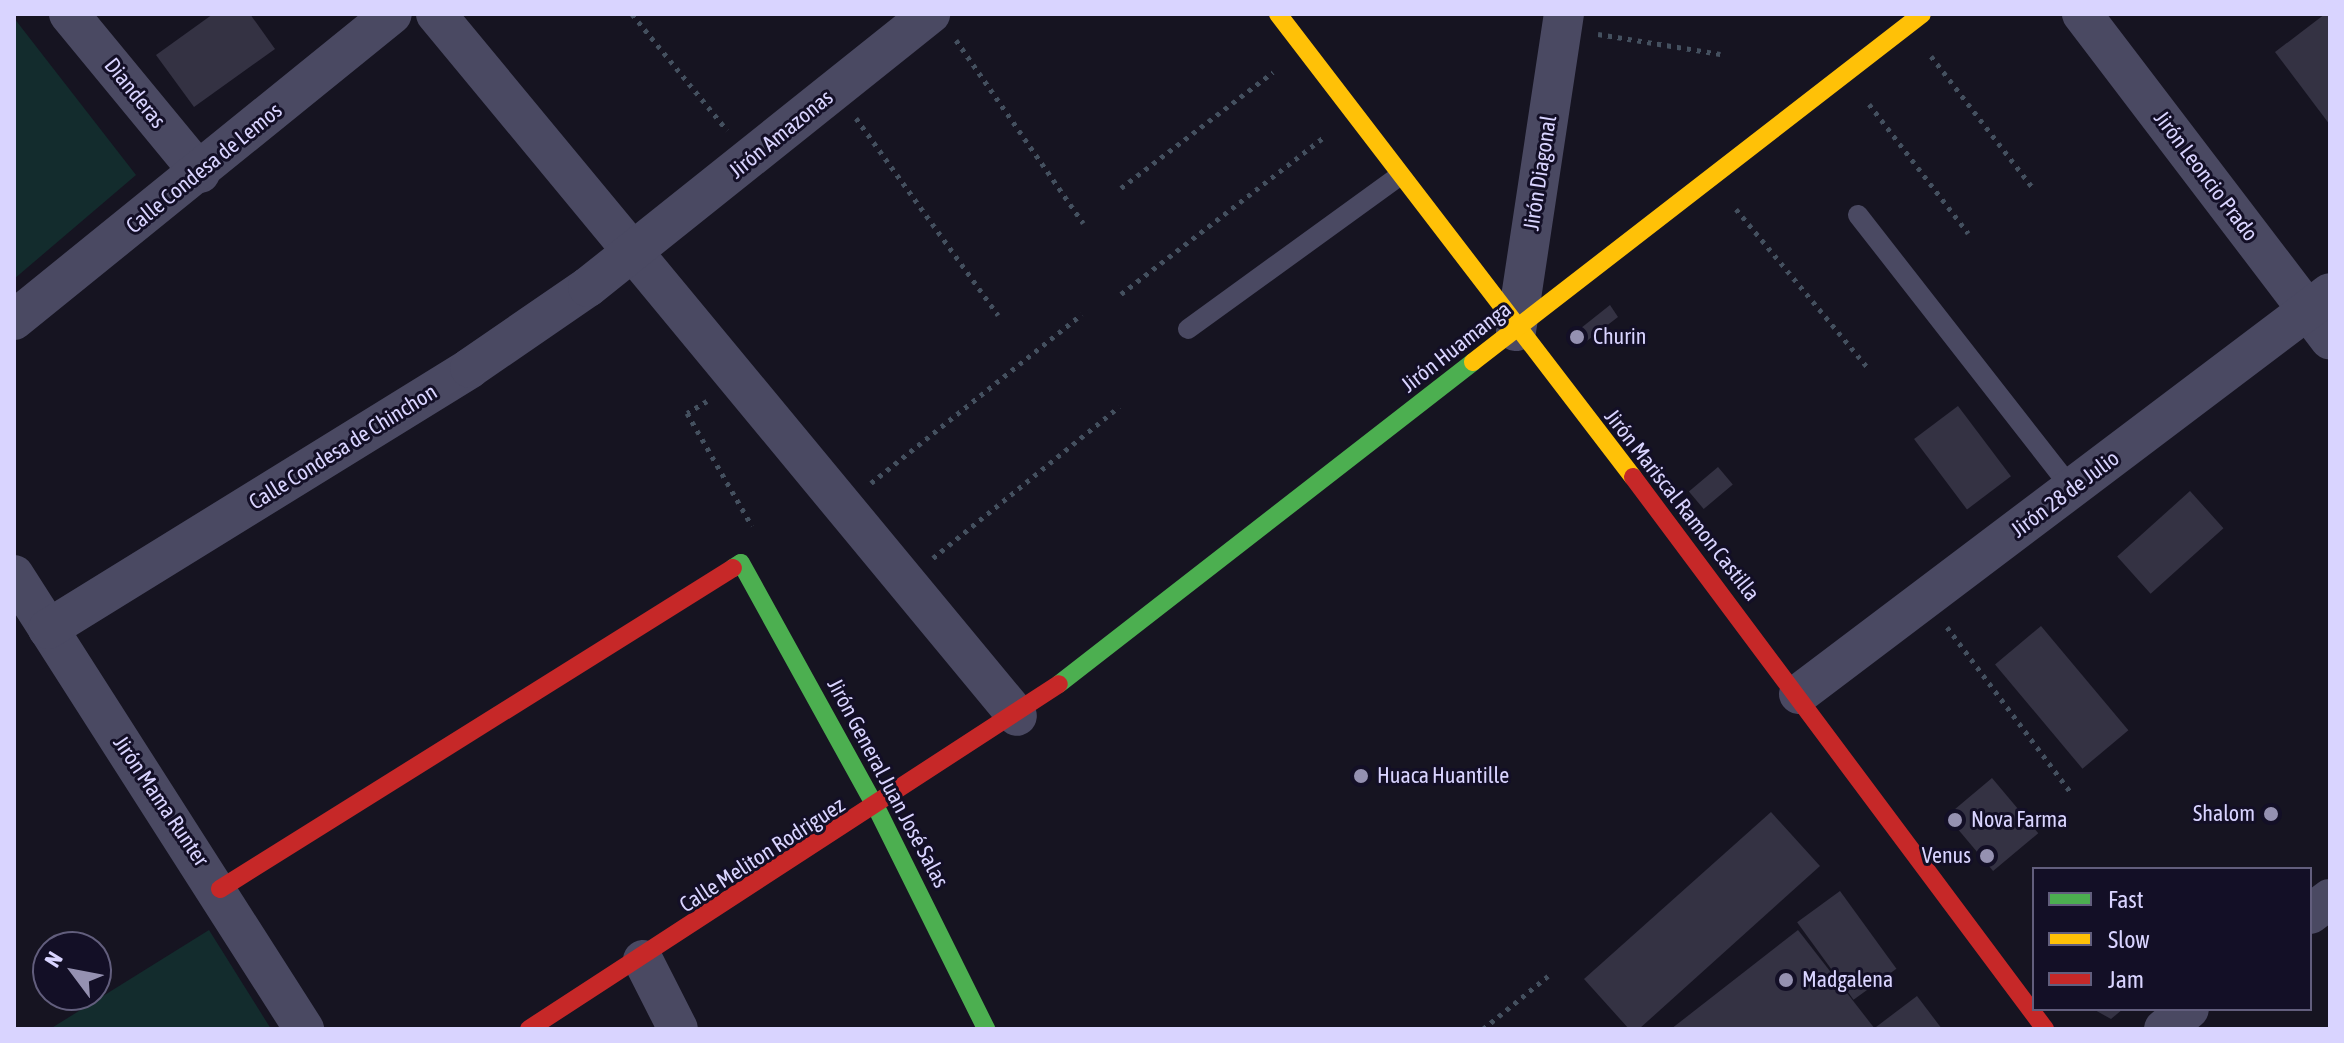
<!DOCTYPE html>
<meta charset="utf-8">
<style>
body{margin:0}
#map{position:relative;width:2344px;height:1043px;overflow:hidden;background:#161421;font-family:"Asap Condensed",sans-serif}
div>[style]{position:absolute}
.green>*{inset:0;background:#132c2d}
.building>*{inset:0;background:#343243;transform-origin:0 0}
.path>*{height:5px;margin-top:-2.5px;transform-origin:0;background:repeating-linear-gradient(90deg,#44505f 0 4px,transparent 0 10px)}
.lane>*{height:20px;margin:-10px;padding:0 10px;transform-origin:10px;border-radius:10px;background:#4a4962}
.street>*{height:40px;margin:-20px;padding:0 20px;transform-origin:20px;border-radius:20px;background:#4a4962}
.fast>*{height:18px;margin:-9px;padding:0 9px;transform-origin:9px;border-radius:9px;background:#4caf50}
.slow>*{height:18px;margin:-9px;padding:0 9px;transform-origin:9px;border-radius:9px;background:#ffc107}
.jam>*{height:18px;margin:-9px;padding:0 9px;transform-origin:9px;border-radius:9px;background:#c62828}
.dots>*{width:22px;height:22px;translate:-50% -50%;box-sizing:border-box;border:4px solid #130f26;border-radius:50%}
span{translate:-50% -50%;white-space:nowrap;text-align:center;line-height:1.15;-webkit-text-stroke:6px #130f26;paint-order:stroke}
.street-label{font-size:22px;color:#d9d4ff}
.poi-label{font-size:22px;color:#d9d4ff}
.left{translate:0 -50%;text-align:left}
.right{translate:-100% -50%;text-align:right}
.frame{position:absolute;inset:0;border:16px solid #d9d4ff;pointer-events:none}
.legend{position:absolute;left:2032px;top:867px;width:280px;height:144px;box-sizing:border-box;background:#130f26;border:2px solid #625e7d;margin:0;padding:10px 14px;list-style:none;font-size:24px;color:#d9d4ff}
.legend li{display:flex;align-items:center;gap:16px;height:40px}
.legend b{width:40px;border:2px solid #625e7d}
.north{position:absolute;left:32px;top:931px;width:80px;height:80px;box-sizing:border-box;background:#130f26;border:2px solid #625e7d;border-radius:50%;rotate:302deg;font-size:22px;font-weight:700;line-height:32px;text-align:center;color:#d9d4ff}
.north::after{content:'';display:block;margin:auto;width:28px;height:36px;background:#9591b1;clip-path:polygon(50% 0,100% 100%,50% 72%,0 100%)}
</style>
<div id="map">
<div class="green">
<i style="clip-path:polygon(14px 18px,136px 175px,14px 279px)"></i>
<i style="clip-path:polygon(209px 930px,271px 1029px,50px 1029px)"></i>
</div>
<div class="building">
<i style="clip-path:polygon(213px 14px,250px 14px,275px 49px,194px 107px,156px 55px)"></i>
<i style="clip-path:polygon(2325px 14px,2330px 14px,2330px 125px,2275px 52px)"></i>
<i style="clip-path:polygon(1610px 305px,1618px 317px,1579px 347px,1576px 332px)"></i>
<i style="left:1958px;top:406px;width:88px;height:55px;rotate:53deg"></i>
<i style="left:1718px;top:467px;width:23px;height:38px;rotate:50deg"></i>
<i style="left:2190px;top:491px;width:50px;height:98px;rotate:48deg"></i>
<i style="left:2041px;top:626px;width:136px;height:60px;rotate:50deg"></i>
<i style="left:1992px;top:778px;width:72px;height:59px;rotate:50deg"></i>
<i style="clip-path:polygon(1771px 812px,1820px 866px,1639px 1029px,1629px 1029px,1584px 979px)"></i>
<i style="left:1840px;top:891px;width:96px;height:53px;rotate:54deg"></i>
<i style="clip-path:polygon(1798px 930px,1875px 1029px,1671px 1029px)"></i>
<i style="clip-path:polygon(1917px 996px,1942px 1029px,1878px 1029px,1876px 1027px)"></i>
<i style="clip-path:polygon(2093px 1009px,2123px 1009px,2111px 1019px)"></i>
</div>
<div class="path">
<i style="left:632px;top:14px;width:150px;rotate:50.7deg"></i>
<i style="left:1598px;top:34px;width:124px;rotate:9.3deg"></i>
<i style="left:956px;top:40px;width:223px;rotate:55.2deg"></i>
<i style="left:1931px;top:56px;width:167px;rotate:52.3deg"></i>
<i style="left:1869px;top:104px;width:163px;rotate:52.5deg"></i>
<i style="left:856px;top:118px;width:243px;rotate:54.2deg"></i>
<i style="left:1121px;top:188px;width:191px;rotate:-37.3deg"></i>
<i style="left:1736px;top:209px;width:207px;rotate:50.3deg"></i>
<i style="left:1121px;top:294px;width:255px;rotate:-37.7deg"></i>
<i style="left:707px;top:401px;width:23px;rotate:149deg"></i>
<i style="left:687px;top:413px;width:130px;rotate:60.1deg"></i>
<i style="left:871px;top:483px;width:270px;rotate:-38.7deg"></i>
<i style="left:933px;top:558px;width:240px;rotate:-39.1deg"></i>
<i style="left:1947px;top:627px;width:207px;rotate:53.2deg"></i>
<i style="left:1483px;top:1029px;width:84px;rotate:-39.2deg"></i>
</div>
<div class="lane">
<i style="left:1858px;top:215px;width:348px;rotate:52deg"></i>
<i style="left:1188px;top:329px;width:261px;rotate:-35.9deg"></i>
</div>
<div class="street">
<i style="left:69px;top:14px;width:206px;rotate:50.5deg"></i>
<i style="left:436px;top:14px;width:911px;rotate:50.39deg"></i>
<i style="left:2082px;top:14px;width:409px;rotate:52.7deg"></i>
<i style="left:14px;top:320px;width:486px;rotate:-39deg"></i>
<i style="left:1516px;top:331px;width:321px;rotate:-81.4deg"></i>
<i style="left:14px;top:575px;width:539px;rotate:57.43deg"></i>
<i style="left:48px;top:629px;width:496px;rotate:-31.7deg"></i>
<i style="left:470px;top:368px;width:143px;rotate:-34.5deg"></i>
<i style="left:588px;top:287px;width:438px;rotate:-38.6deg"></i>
<i style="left:1799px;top:694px;width:665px;rotate:-37.06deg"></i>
<i style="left:2310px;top:914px;width:25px;rotate:-37deg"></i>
<i style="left:643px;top:960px;width:77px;rotate:63.1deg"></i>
<i style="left:2164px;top:1029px;width:32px;rotate:-39deg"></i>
</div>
<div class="fast">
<i style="left:733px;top:568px;width:9px;rotate:-32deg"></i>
<i style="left:741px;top:563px;width:281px;rotate:61.1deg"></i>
<i style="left:877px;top:809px;width:246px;rotate:63.6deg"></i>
<i style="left:1059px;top:684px;width:524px;rotate:-37.87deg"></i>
</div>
<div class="slow">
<i style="left:1278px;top:14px;width:583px;rotate:52.52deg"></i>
<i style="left:1473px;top:362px;width:568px;rotate:-37.78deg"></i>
</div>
<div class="jam">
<i style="left:1633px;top:477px;width:689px;rotate:53.26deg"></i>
<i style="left:220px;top:889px;width:605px;rotate:-32.04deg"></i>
<i style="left:529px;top:1029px;width:632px;rotate:-33.06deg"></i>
</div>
<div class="dots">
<i style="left:1577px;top:337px;background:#9591b1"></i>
<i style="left:1361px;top:776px;background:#9591b1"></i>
<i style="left:2271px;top:814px;background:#9591b1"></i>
<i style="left:1955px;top:820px;background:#9591b1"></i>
<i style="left:1987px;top:856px;background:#9591b1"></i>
<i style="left:1786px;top:980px;background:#9591b1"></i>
</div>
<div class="street-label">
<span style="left:135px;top:93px;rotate:51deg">Dianderas</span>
<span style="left:781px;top:134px;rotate:-39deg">Jirón Amazonas</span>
<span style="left:204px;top:168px;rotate:-39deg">Calle Condesa de Lemos</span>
<span style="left:1540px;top:173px;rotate:-81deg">Jirón Diagonal</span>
<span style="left:2206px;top:176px;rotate:53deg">Jirón Leoncio Prado</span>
<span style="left:1456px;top:347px;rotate:-38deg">Jirón Huamanga</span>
<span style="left:343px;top:447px;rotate:-32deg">Calle Condesa de Chinchon</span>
<span style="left:2065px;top:494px;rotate:-37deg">Jirón 28 de Julio</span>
<span style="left:1682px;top:505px;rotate:52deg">Jirón Mariscal Ramon Castilla</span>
<span style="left:888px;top:783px;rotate:62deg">Jirón General Juan José Salas</span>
<span style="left:161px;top:801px;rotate:56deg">Jirón Mama Runter</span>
<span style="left:762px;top:855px;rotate:-33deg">Calle Meliton Rodriguez</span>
</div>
<div class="poi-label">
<span class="left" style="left:1593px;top:337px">Churin</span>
<span class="left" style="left:1377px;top:776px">Huaca Huantille</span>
<span class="right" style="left:2255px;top:814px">Shalom</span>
<span class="left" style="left:1971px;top:820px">Nova Farma</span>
<span class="right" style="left:1971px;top:856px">Venus</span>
<span class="left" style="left:1802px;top:980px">Madgalena</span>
</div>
<div class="frame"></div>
<ul class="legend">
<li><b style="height:10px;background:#4caf50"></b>Fast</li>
<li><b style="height:10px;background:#ffc107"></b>Slow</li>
<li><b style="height:10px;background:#c62828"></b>Jam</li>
</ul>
<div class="north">N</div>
</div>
